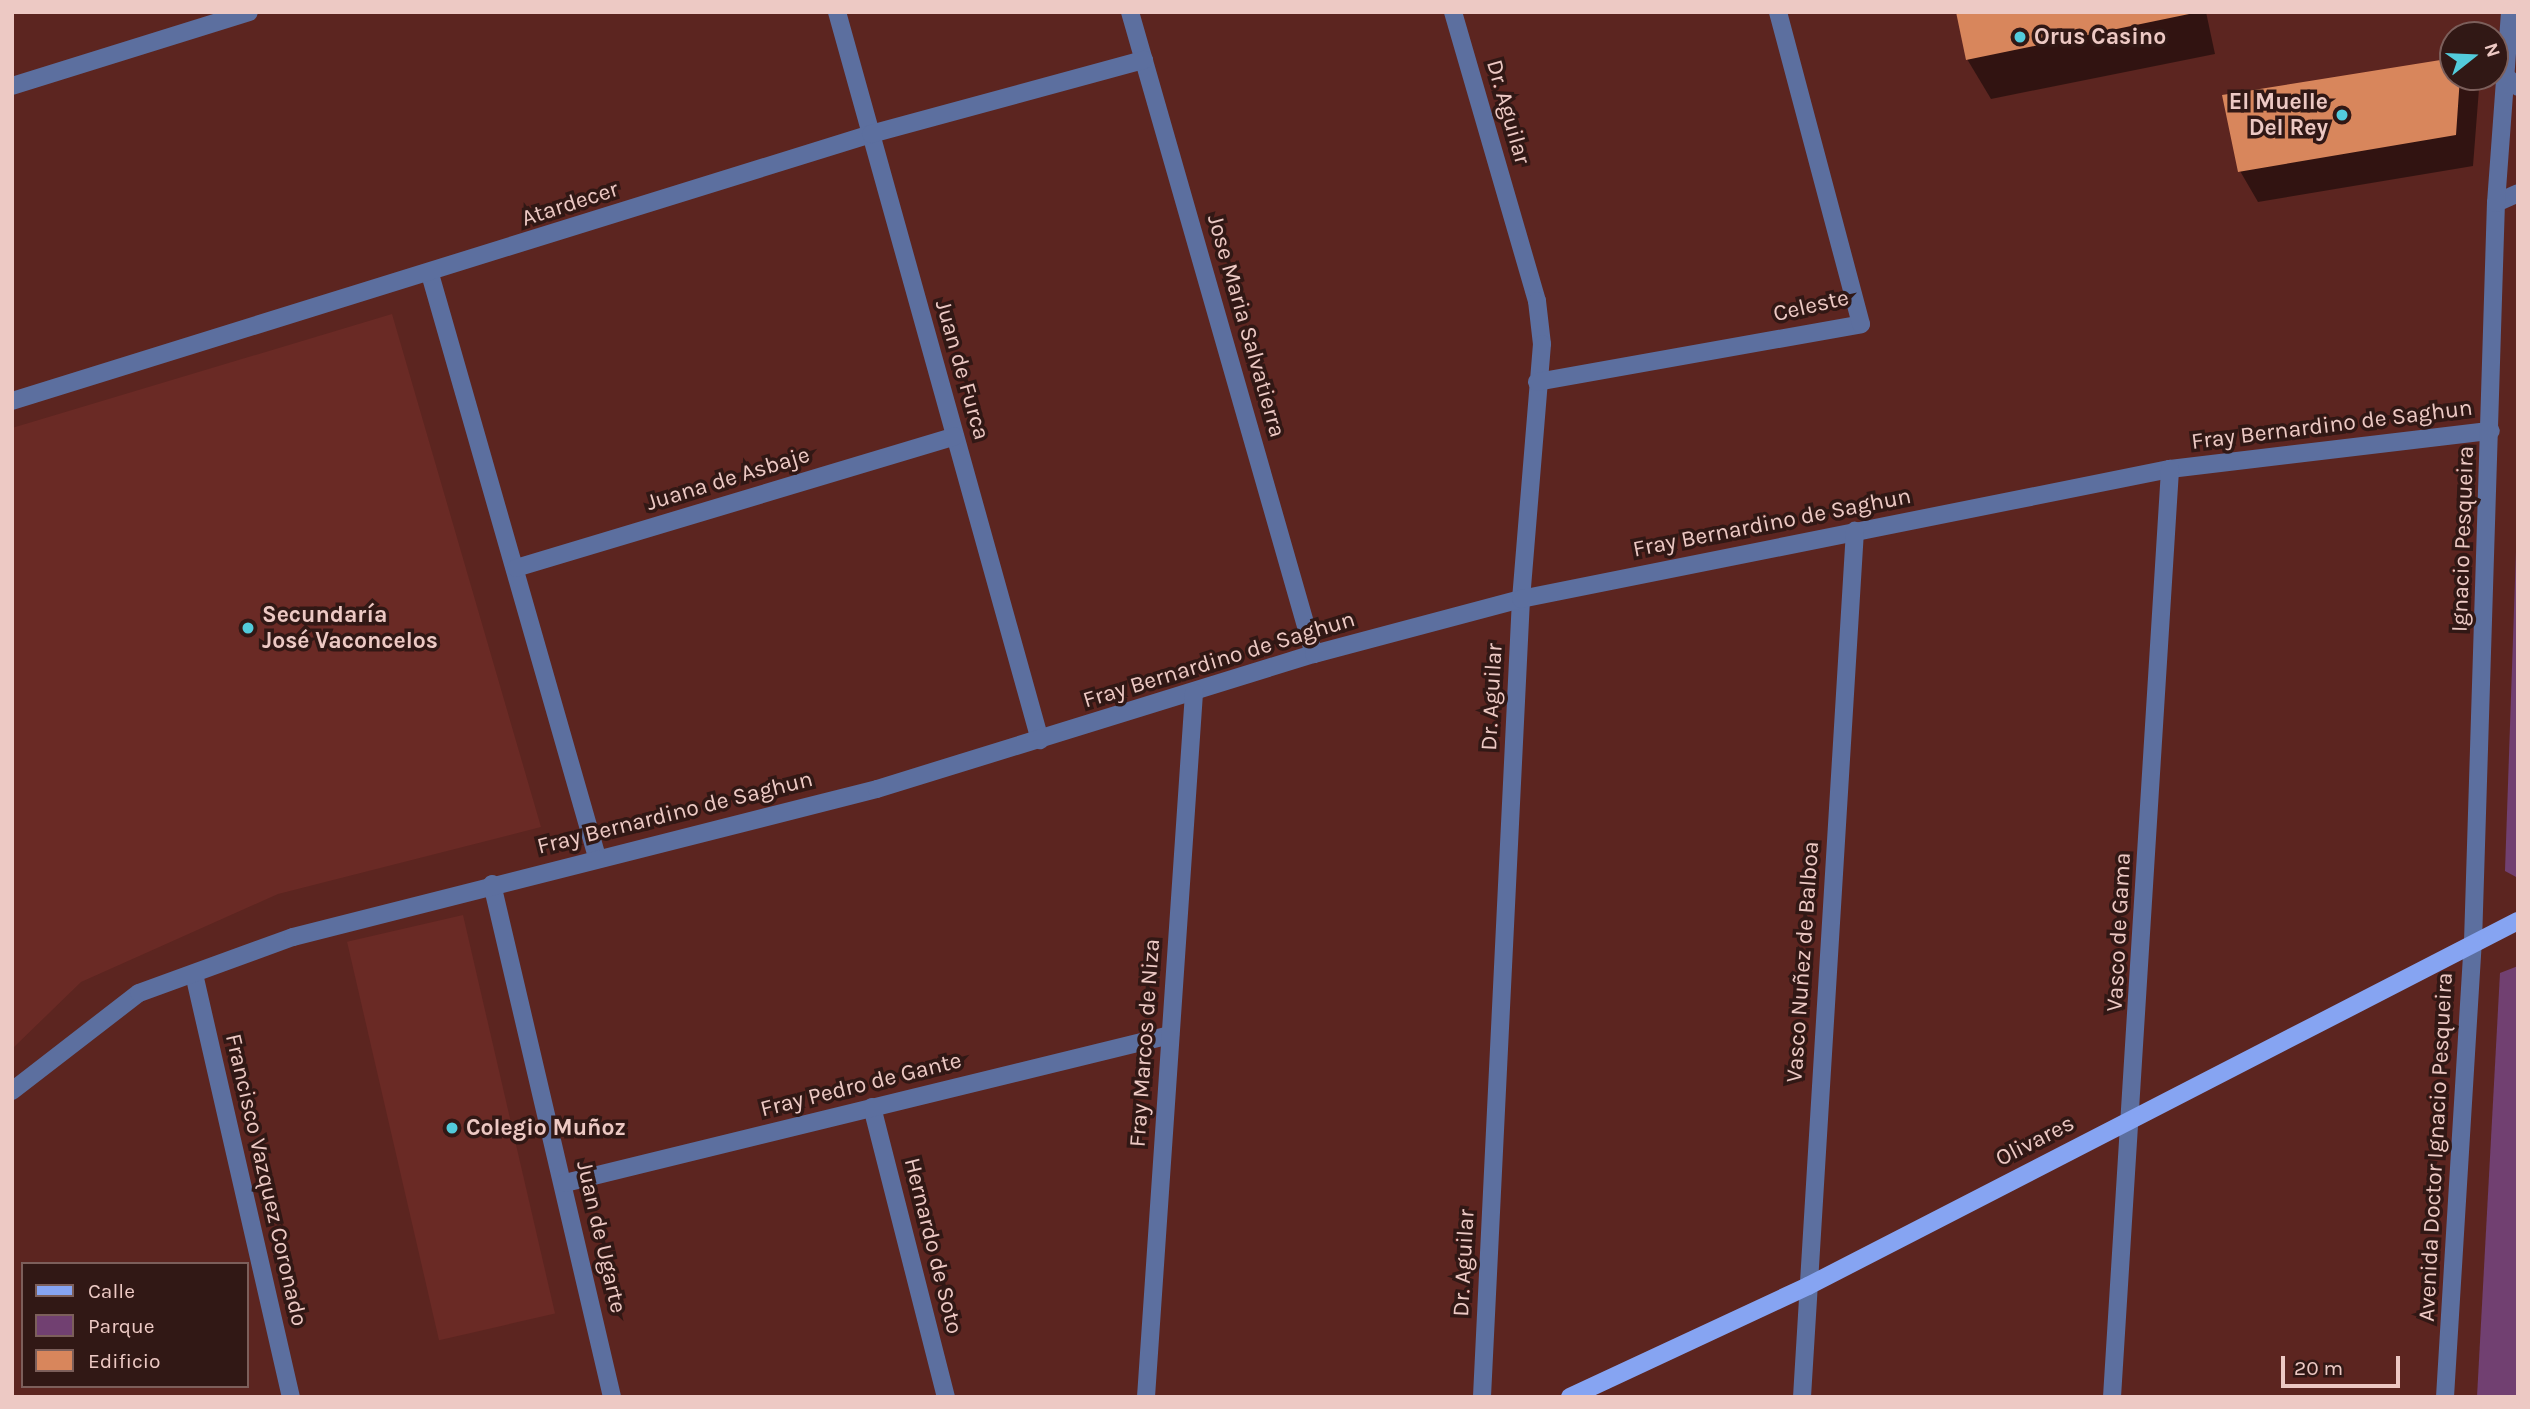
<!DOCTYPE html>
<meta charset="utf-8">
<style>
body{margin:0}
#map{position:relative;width:2530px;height:1409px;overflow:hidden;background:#5c2520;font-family:Karla,sans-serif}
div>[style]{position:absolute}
.built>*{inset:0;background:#6a2a25;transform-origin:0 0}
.green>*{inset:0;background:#714071}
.shadow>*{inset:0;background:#0007}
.building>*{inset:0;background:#d8865c}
.minor>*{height:18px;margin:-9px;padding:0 9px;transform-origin:9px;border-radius:9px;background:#5c6f9f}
.major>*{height:18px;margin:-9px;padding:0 9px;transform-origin:9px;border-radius:9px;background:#86a4f2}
.dots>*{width:19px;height:19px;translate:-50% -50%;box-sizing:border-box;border:4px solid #311815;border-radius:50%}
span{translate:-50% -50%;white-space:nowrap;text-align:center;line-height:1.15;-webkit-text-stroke:7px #311815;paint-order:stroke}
.poi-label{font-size:23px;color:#edc9c4;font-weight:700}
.left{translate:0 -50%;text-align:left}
.right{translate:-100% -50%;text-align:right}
.street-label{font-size:23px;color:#edc9c4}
.frame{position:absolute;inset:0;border:14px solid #edc9c4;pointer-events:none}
.legend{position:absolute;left:21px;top:1262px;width:228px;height:126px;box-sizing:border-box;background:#311815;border:2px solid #7c5f5b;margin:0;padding:9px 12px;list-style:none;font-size:21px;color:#edc9c4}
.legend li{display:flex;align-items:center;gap:14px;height:35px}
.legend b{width:35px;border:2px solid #7c5f5b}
.north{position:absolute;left:2439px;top:21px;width:70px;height:70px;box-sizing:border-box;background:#311815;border:2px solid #7c5f5b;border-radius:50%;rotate:72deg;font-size:19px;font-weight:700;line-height:28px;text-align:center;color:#edc9c4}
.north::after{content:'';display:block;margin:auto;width:24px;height:32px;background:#53cbdb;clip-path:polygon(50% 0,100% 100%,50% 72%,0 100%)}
.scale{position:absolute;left:2281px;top:1356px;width:119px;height:32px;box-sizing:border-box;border:4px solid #edc9c4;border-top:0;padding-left:9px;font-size:21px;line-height:24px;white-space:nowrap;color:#edc9c4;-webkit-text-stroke:5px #311815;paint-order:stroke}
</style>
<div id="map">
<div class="built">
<i style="clip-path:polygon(392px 314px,541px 827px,278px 894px,81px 982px,12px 1049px,12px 428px)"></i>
<i style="left:463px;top:915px;width:409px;height:119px;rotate:77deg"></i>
</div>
<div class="green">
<i style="clip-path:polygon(2518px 494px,2518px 878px,2505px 871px)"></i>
<i style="clip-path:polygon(2518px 966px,2518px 1397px,2477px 1397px,2500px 973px)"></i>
</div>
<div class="shadow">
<i style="clip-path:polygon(1958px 12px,2206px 12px,2215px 54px,1991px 99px,1967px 59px)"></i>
<i style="clip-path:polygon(2453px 59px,2453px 77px,2472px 77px,2479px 89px,2473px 166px,2258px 202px,2240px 171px)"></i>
</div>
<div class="building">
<i style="clip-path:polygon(1956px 12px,2194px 12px,2194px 13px,1966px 60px)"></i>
<i style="clip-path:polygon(2453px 58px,2453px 77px,2460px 77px,2456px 135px,2238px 172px,2222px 95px)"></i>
</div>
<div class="minor">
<i style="left:837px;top:12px;width:756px;rotate:74.42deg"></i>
<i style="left:1130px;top:12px;width:668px;rotate:74.01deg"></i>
<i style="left:1453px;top:12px;width:301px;rotate:73.8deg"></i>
<i style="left:1537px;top:301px;width:43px;rotate:83.4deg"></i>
<i style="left:1542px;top:344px;width:256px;rotate:94.7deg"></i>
<i style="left:1521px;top:599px;width:799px;rotate:92.8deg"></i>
<i style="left:2502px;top:73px;width:21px;rotate:41deg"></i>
<i style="left:12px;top:86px;width:248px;rotate:-17.3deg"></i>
<i style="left:2496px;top:203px;width:24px;rotate:-24deg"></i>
<i style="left:430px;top:274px;width:606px;rotate:74.02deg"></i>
<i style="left:1537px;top:382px;width:329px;rotate:-10.1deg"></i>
<i style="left:1861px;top:324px;width:323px;rotate:-104.9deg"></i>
<i style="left:12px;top:401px;width:900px;rotate:-17.27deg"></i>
<i style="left:871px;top:134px;width:283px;rotate:-15.2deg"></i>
<i style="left:516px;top:568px;width:458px;rotate:-16.7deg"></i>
<i style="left:492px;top:884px;width:527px;rotate:76.83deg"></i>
<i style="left:194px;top:974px;width:434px;rotate:77.1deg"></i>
<i style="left:12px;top:1091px;width:160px;rotate:-37.7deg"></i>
<i style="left:139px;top:993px;width:164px;rotate:-20deg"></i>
<i style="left:293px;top:937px;width:602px;rotate:-14.22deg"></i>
<i style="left:877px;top:789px;width:457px;rotate:-17.2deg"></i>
<i style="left:1314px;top:654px;width:214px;rotate:-14.9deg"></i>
<i style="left:1521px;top:599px;width:662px;rotate:-11.33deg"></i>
<i style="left:2170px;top:469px;width:323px;rotate:-6.8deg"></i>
<i style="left:872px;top:1107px;width:299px;rotate:75.7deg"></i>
<i style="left:565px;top:1183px;width:623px;rotate:-13.75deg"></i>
<i style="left:1146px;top:1397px;width:706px;rotate:-86.1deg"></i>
<i style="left:1802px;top:1397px;width:868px;rotate:-86.5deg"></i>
<i style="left:2112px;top:1397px;width:930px;rotate:-86.42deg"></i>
<i style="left:2445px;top:1397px;width:456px;rotate:-86.5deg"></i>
<i style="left:2473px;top:942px;width:739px;rotate:-88.22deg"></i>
<i style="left:2496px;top:203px;width:192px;rotate:-85.8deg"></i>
</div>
<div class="major">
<i style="left:1570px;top:1397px;width:263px;rotate:-25deg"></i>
<i style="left:1808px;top:1286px;width:798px;rotate:-27.21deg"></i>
</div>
<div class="dots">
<i style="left:2020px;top:37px;background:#53cbdb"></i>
<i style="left:2342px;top:115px;background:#53cbdb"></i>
<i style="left:248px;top:628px;background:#53cbdb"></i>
<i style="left:452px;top:1128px;background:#53cbdb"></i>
</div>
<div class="poi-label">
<span class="left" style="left:2034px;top:37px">Orus Casino</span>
<span class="right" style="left:2328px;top:115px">El Muelle<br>Del Rey</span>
<span class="left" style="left:262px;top:628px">Secundaría<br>José Vaconcelos</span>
<span class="left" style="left:466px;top:1128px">Colegio Muñoz</span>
</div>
<div class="street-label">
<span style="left:1508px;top:112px;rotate:74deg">Dr. Aguilar</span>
<span style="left:570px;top:204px;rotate:-18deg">Atardecer</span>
<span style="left:1811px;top:306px;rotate:-13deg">Celeste</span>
<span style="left:1246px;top:326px;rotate:74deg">Jose Maria Salvatierra</span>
<span style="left:962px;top:370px;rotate:74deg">Juan de Furca</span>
<span style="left:2332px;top:425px;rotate:-7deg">Fray Bernardino de Saghun</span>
<span style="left:728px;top:479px;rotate:-17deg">Juana de Asbaje</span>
<span style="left:1772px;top:523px;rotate:-11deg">Fray Bernardino de Saghun</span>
<span style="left:2463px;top:539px;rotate:-88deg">Ignacio Pesqueira</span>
<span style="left:1219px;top:660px;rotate:-17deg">Fray Bernardino de Saghun</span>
<span style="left:1492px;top:697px;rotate:-87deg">Dr. Aguilar</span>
<span style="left:675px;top:813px;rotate:-14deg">Fray Bernardino de Saghun</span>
<span style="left:2119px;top:932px;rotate:-87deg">Vasco de Gama</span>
<span style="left:1803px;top:962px;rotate:-86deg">Vasco Nuñez de Balboa</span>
<span style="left:1145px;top:1043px;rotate:-86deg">Fray Marcos de Niza</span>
<span style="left:861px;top:1085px;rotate:-14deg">Fray Pedro de Gante</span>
<span style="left:2035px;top:1141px;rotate:-27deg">Olivares</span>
<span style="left:2436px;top:1147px;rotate:-87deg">Avenida Doctor Ignacio Pesqueira</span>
<span style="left:266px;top:1180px;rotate:77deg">Francisco Vazquez Coronado</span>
<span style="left:601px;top:1237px;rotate:77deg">Juan de Ugarte</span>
<span style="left:933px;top:1246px;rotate:76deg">Hernardo de Soto</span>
<span style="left:1464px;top:1263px;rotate:-87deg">Dr. Aguilar</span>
</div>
<div class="frame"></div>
<ul class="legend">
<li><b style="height:9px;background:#86a4f2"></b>Calle</li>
<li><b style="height:19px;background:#714071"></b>Parque</li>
<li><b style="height:19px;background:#d8865c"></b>Edificio</li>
</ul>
<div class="north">N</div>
<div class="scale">20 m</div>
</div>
